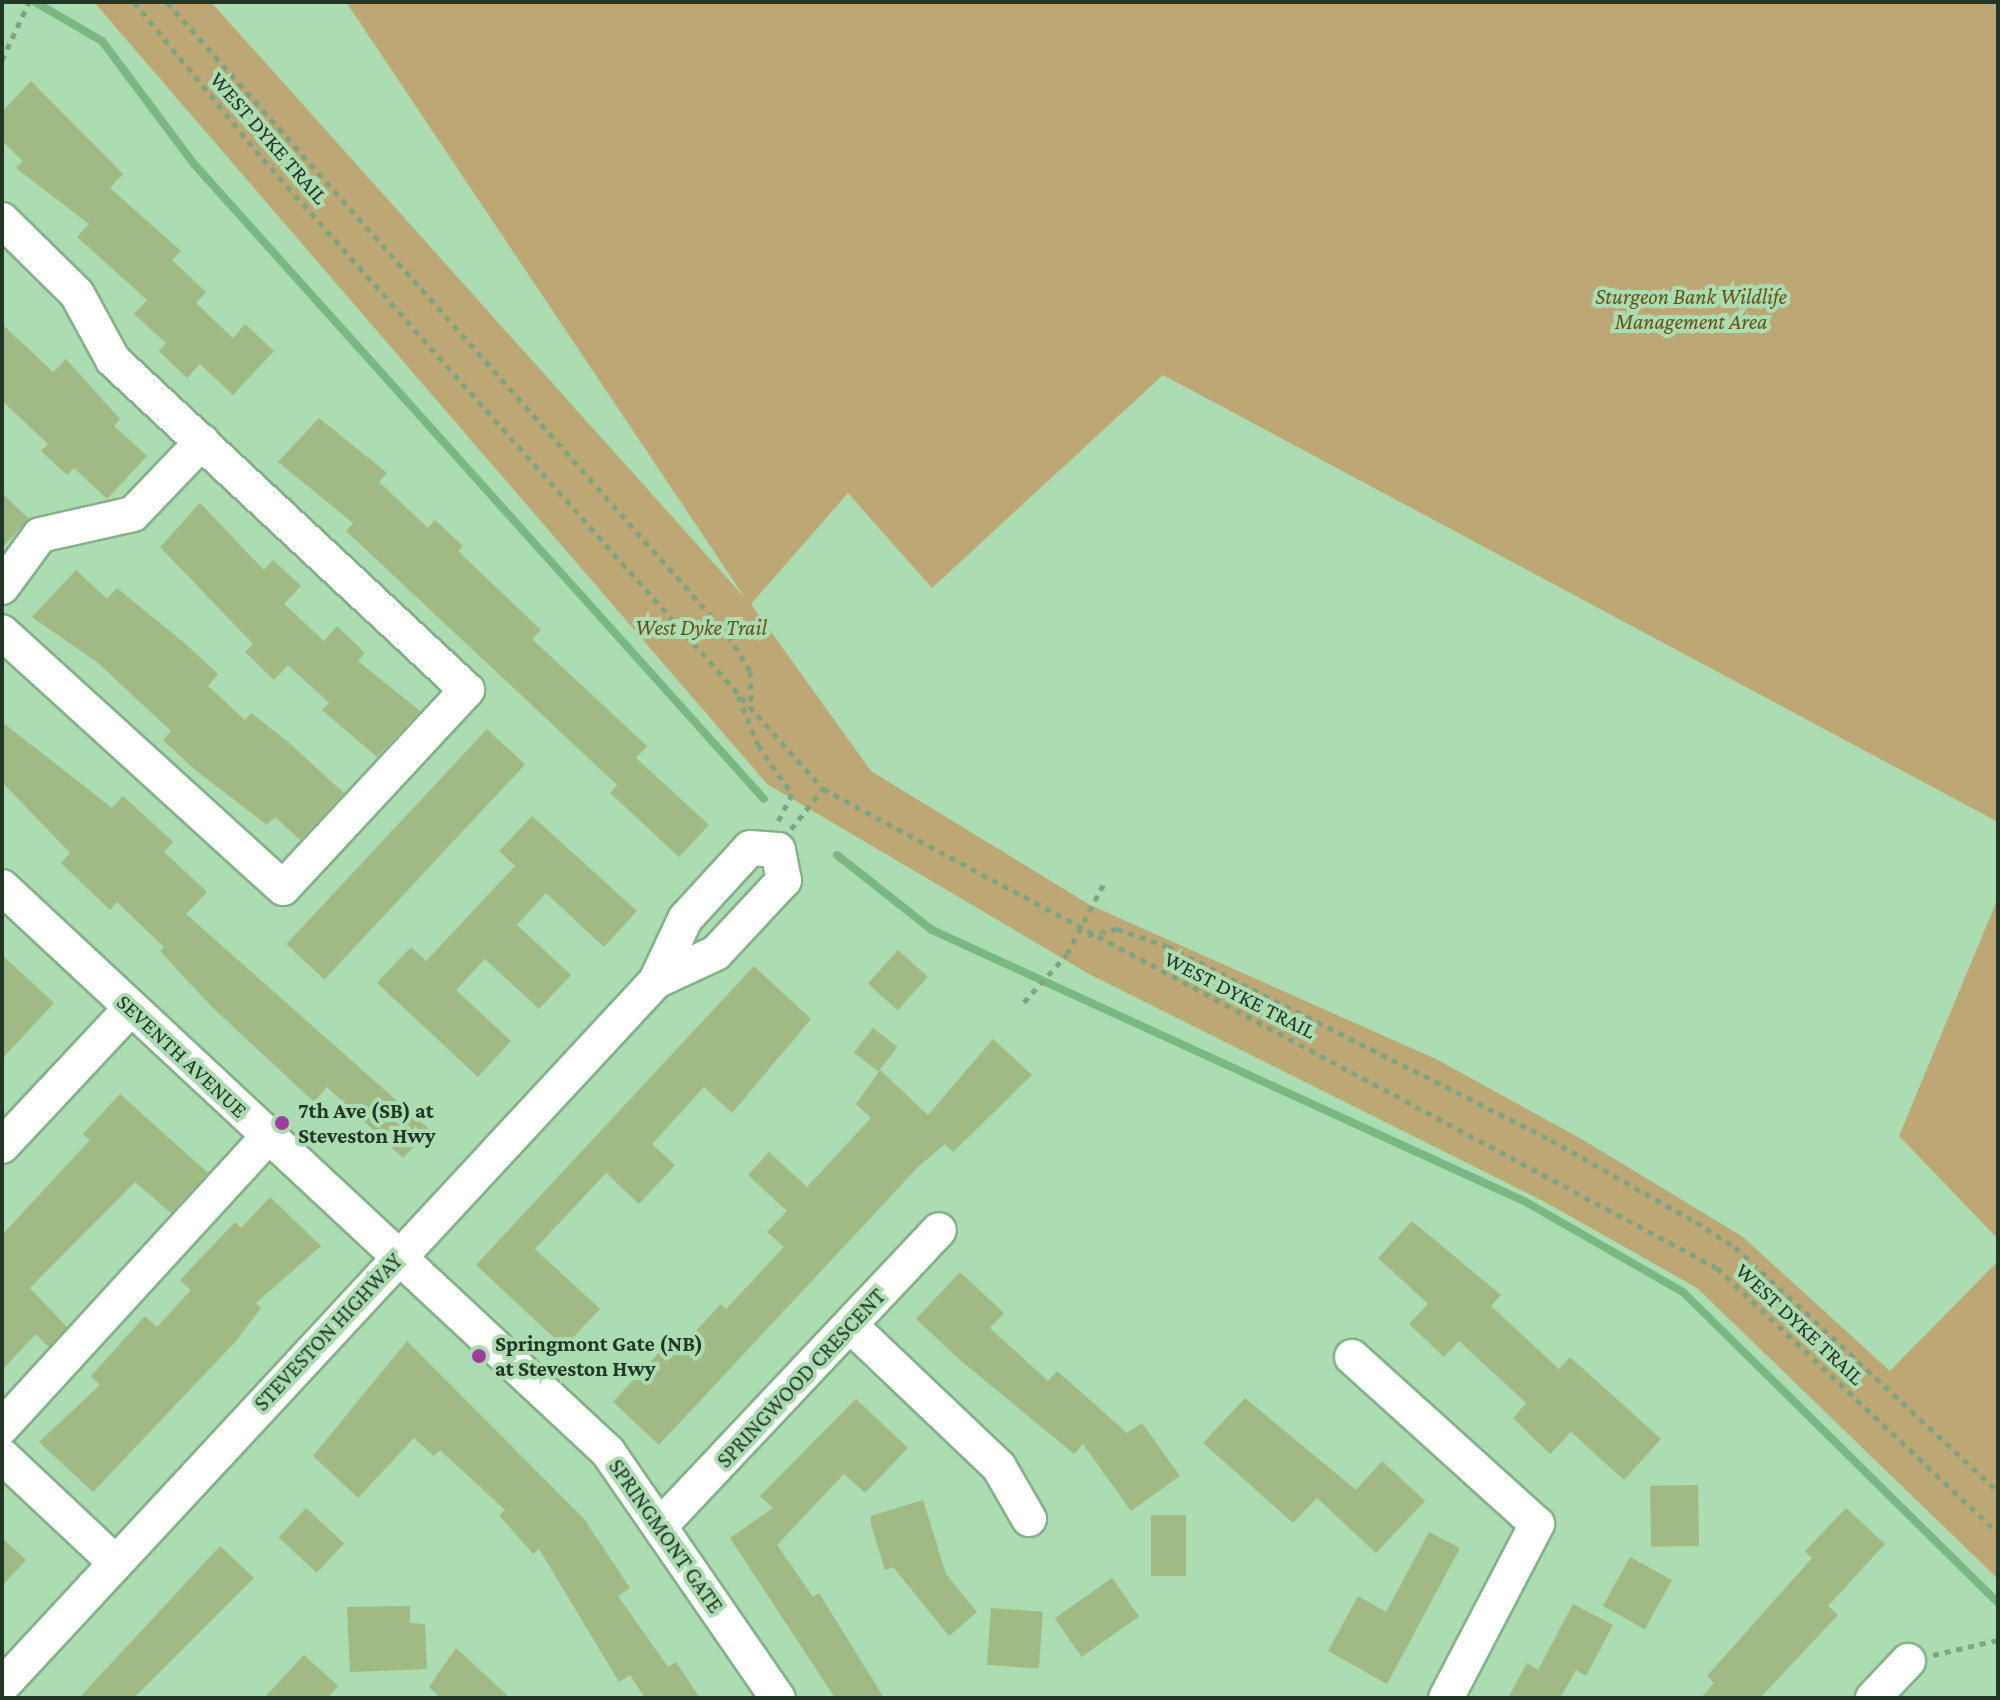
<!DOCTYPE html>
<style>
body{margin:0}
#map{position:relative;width:2000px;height:1700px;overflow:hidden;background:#acdcb1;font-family:"Crimson Pro",serif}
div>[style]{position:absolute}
.green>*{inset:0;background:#bda875}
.stream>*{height:8px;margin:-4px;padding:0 4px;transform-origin:4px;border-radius:4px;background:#79b882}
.building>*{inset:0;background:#a1b983;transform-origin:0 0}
.path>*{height:5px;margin-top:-2.5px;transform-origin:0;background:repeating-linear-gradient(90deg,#7ea482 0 6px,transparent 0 12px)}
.roads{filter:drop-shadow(2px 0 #83b288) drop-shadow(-2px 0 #83b288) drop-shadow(0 2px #83b288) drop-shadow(0 -2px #83b288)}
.minor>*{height:34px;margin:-17px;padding:0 17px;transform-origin:17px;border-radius:17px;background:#fff}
.dots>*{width:22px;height:22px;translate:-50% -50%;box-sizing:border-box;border:4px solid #acdcb1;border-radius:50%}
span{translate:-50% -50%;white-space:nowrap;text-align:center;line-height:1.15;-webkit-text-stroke:8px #acdcb1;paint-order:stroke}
.street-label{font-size:22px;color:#223625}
.park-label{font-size:22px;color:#675219;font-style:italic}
.poi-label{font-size:22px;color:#223625;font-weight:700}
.left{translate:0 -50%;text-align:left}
.frame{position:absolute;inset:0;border:4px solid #223625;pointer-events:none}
</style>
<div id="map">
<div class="green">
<i style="clip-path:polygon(94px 2px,211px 2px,745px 598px,346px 2px,1998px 2px,1998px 822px,1163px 375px,932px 588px,848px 493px,751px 604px,871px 771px,1090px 905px,1438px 1060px,1585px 1141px,1743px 1237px,1890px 1371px,1998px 1261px,1998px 1579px,1697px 1288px,1545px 1202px,1089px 974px,767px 784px)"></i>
<i style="clip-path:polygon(1998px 898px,1998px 1239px,1899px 1136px)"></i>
</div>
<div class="stream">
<i style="left:35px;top:2px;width:78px;rotate:30.2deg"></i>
<i style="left:102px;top:41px;width:154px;rotate:53.2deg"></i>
<i style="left:194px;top:164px;width:853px;rotate:48.09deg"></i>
<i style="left:837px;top:855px;width:121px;rotate:38.3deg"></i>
<i style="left:932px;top:930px;width:651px;rotate:24.6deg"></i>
<i style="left:1524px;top:1201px;width:183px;rotate:29.8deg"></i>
<i style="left:1683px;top:1292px;width:443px;rotate:44.6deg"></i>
</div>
<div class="building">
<i style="clip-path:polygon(31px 81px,123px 174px,110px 188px,181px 251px,172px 260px,206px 292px,196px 303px,233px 338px,245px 324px,274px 351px,233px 395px,200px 364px,187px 378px,159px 351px,166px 343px,134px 314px,147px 300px,77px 237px,89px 224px,16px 168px,23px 161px,2px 141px,2px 112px)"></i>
<i style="clip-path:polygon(2px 324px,53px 372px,66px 359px,120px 419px,114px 426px,147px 456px,107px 499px,74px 468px,67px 475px,41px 451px,48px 444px,2px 401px)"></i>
<i style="clip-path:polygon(319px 418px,387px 473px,379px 482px,428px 528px,435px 520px,463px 546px,458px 551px,541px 630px,532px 639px,647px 746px,636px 758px,709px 825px,679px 857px,610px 793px,617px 785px,346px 531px,353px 523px,278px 462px)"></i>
<i style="clip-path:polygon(2px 493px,29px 519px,2px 548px)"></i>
<i style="clip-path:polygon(200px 503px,264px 570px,273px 560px,301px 586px,284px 604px,324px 641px,337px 626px,365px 653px,358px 661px,420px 711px,377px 757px,322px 710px,329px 703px,288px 665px,274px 680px,245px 652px,253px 644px,160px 547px)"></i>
<i style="clip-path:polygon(76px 570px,107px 599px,117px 588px,188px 646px,218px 674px,208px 686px,245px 720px,251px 713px,288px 742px,344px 793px,300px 840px,275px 817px,267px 825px,194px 769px,163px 740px,171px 731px,98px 663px,32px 617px)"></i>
<i style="clip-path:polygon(2px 722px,112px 808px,123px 796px,173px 842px,164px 852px,207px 892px,186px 914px,430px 1130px,403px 1158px,327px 1087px,314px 1102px,211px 1006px,160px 951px,164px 947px,117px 902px,110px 910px,61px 863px,70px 853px,2px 782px)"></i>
<i style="left:487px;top:729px;width:52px;height:294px;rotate:43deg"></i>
<i style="clip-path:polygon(532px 816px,637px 911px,604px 947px,546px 893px,517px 925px,571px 975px,539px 1009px,485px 959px,456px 990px,511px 1041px,478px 1077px,377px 983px,411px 947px,426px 961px,515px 866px,499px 851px)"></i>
<i style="left:898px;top:950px;width:40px;height:45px;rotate:42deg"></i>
<i style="clip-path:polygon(2px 955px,54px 1003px,2px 1059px)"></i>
<i style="clip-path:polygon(754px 966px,811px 1019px,732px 1113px,704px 1087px,652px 1144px,675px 1165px,639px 1204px,606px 1173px,535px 1249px,600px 1309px,564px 1347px,476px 1265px)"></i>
<i style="left:873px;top:1028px;width:31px;height:31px;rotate:38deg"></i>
<i style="clip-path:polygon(993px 1039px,1032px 1075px,953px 1152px,945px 1144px,918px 1167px,659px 1445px,613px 1402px,663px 1348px,672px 1356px,721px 1304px,726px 1309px,784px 1247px,767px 1232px,787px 1211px,748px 1175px,769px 1152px,807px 1187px,871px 1118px,856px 1104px,880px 1070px,928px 1115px)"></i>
<i style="clip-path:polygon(120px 1094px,208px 1173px,171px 1213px,135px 1182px,30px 1288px,67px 1327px,49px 1347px,36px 1334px,2px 1370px,2px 1235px,90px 1140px,83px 1134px)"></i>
<i style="clip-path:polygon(270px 1197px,321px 1246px,256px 1303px,261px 1308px,236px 1341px,93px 1492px,39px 1442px,100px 1385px,91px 1376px,145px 1316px,157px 1327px,191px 1290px,180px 1280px,235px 1222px,241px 1228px)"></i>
<i style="clip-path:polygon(1412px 1221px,1501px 1295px,1491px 1306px,1559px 1369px,1570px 1357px,1661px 1439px,1624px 1480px,1571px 1432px,1550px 1454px,1513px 1418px,1526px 1403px,1459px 1341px,1444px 1357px,1409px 1324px,1428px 1304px,1378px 1258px)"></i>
<i style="clip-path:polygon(960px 1272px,1004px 1313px,990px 1328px,1048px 1381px,1057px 1371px,1127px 1433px,1142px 1423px,1180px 1476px,1131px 1511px,1083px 1444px,1074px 1454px,960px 1360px,916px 1319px)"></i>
<i style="clip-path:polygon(407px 1341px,584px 1519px,630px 1588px,618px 1596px,668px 1667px,676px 1662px,700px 1698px,645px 1698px,630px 1675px,619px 1682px,539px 1549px,533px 1554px,499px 1515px,505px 1510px,440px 1450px,434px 1456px,414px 1438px,358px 1498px,313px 1456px)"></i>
<i style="clip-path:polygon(1245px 1398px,1356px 1490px,1382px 1461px,1425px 1501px,1376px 1553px,1317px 1498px,1293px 1523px,1203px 1443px)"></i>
<i style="clip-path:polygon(856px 1399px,908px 1448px,865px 1493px,844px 1474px,777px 1545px,813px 1597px,819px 1593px,884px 1698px,835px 1698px,730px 1538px,773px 1508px,760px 1496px)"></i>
<i style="left:1698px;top:1485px;width:61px;height:48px;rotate:89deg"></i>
<i style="clip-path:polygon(923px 1500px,946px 1574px,977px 1612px,949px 1636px,893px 1567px,885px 1570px,871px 1524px,871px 1516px)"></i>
<i style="left:306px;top:1508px;width:52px;height:40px;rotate:43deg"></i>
<i style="clip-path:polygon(1846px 1508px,1885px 1544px,1828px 1606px,1838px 1615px,1760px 1698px,1701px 1698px,1714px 1683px,1707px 1676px,1812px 1558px,1805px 1551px)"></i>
<i style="left:1151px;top:1515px;width:35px;height:61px"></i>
<i style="clip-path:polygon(1429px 1532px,1460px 1548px,1387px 1684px,1328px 1651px,1358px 1596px,1386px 1612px)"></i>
<i style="clip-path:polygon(2px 1538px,26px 1560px,2px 1586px)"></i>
<i style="clip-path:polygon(220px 1546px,254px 1578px,134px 1698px,79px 1698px)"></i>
<i style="left:1630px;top:1557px;width:48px;height:56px;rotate:29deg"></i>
<i style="left:1112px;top:1578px;width:47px;height:70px;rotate:55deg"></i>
<i style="clip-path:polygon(1573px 1604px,1613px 1625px,1586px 1676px,1576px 1670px,1560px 1698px,1508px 1698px,1527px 1663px,1538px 1670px)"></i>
<i style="clip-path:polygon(410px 1606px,410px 1623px,425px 1624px,427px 1669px,350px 1672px,347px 1607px)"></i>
<i style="left:991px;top:1608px;width:52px;height:57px;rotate:4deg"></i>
<i style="clip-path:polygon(456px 1648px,510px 1698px,440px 1698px,429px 1687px)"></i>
<i style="clip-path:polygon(304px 1655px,338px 1686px,327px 1698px,264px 1698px)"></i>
</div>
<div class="path">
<i style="left:134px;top:2px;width:203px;rotate:50.6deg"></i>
<i style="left:263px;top:159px;width:843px;rotate:48.37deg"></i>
<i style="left:823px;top:789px;width:1014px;rotate:28.18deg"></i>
<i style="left:1717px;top:1268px;width:386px;rotate:43.3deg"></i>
<i style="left:167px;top:2px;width:846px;rotate:48.45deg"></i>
<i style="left:728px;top:635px;width:42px;rotate:58.6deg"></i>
<i style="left:750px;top:671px;width:35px;rotate:88deg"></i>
<i style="left:2px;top:60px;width:64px;rotate:-65deg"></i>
<i style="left:738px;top:696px;width:53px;rotate:67.8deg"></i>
<i style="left:758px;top:745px;width:60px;rotate:55.2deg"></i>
<i style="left:792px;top:794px;width:33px;rotate:117deg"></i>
<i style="left:791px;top:829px;width:51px;rotate:-51.3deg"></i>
<i style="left:1088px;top:935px;width:30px;rotate:-12deg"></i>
<i style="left:1117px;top:929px;width:53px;rotate:18.8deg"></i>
<i style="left:1167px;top:946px;width:430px;rotate:26.8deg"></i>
<i style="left:1551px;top:1140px;width:167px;rotate:29.5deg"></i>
<i style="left:1696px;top:1222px;width:46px;rotate:32.7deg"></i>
<i style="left:1735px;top:1247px;width:359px;rotate:42.9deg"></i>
<i style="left:1024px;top:1002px;width:64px;rotate:-48.1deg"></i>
<i style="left:1067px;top:954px;width:78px;rotate:-62.4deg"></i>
<i style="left:1933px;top:1655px;width:67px;rotate:-13deg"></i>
</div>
<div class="roads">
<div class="minor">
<i style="left:2px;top:220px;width:105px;rotate:44.6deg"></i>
<i style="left:77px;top:294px;width:75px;rotate:61.4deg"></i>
<i style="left:113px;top:360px;width:484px;rotate:43deg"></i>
<i style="left:467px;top:690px;width:270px;rotate:132.9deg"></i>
<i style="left:283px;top:888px;width:380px;rotate:-137.7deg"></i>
<i style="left:2px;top:587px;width:64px;rotate:-53.8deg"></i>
<i style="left:40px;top:535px;width:95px;rotate:-12.7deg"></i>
<i style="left:133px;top:514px;width:100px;rotate:-46.2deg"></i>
<i style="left:2px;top:887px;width:829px;rotate:42.99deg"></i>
<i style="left:608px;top:1452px;width:299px;rotate:55.4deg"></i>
<i style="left:2px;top:1146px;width:189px;rotate:-46.9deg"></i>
<i style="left:851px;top:1326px;width:204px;rotate:43.6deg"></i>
<i style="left:999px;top:1467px;width:60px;rotate:60deg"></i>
<i style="left:1352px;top:1357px;width:249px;rotate:42.1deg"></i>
<i style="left:1537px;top:1524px;width:196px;rotate:117.6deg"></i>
<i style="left:2px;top:1427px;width:394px;rotate:-47.5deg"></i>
<i style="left:2px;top:1456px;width:156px;rotate:43.2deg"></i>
<i style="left:661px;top:1525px;width:405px;rotate:-46.7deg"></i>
<i style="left:2px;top:1686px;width:962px;rotate:-47.15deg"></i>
<i style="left:656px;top:981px;width:68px;rotate:-64.9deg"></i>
<i style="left:685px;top:919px;width:96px;rotate:-47.5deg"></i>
<i style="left:750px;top:848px;width:28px;rotate:4deg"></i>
<i style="left:778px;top:850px;width:31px;rotate:79deg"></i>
<i style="left:784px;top:880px;width:100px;rotate:133deg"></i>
<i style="left:716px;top:953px;width:66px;rotate:155deg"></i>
<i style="left:1873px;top:1698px;width:51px;rotate:-46.6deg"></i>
</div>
</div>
<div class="dots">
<i style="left:282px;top:1123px;background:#a13ca1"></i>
<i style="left:479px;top:1356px;background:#a13ca1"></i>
</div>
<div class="street-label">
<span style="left:269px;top:138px;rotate:49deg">WEST DYKE TRAIL</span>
<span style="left:1240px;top:995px;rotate:27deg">WEST DYKE TRAIL</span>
<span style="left:182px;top:1056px;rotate:43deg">SEVENTH AVENUE</span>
<span style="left:1800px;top:1324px;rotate:43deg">WEST DYKE TRAIL</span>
<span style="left:328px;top:1332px;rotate:-47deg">STEVESTON HIGHWAY</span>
<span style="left:801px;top:1378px;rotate:-47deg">SPRINGWOOD CRESCENT</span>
<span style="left:666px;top:1536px;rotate:55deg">SPRINGMONT GATE</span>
</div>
<div class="park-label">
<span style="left:1691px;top:309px">Sturgeon Bank Wildlife<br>Management Area</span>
<span style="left:701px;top:628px">West Dyke Trail</span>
</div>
<div class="poi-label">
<span class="left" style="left:298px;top:1123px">7th Ave (SB) at<br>Steveston Hwy</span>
<span class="left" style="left:495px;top:1356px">Springmont Gate (NB)<br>at Steveston Hwy</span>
</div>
<div class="frame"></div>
</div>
